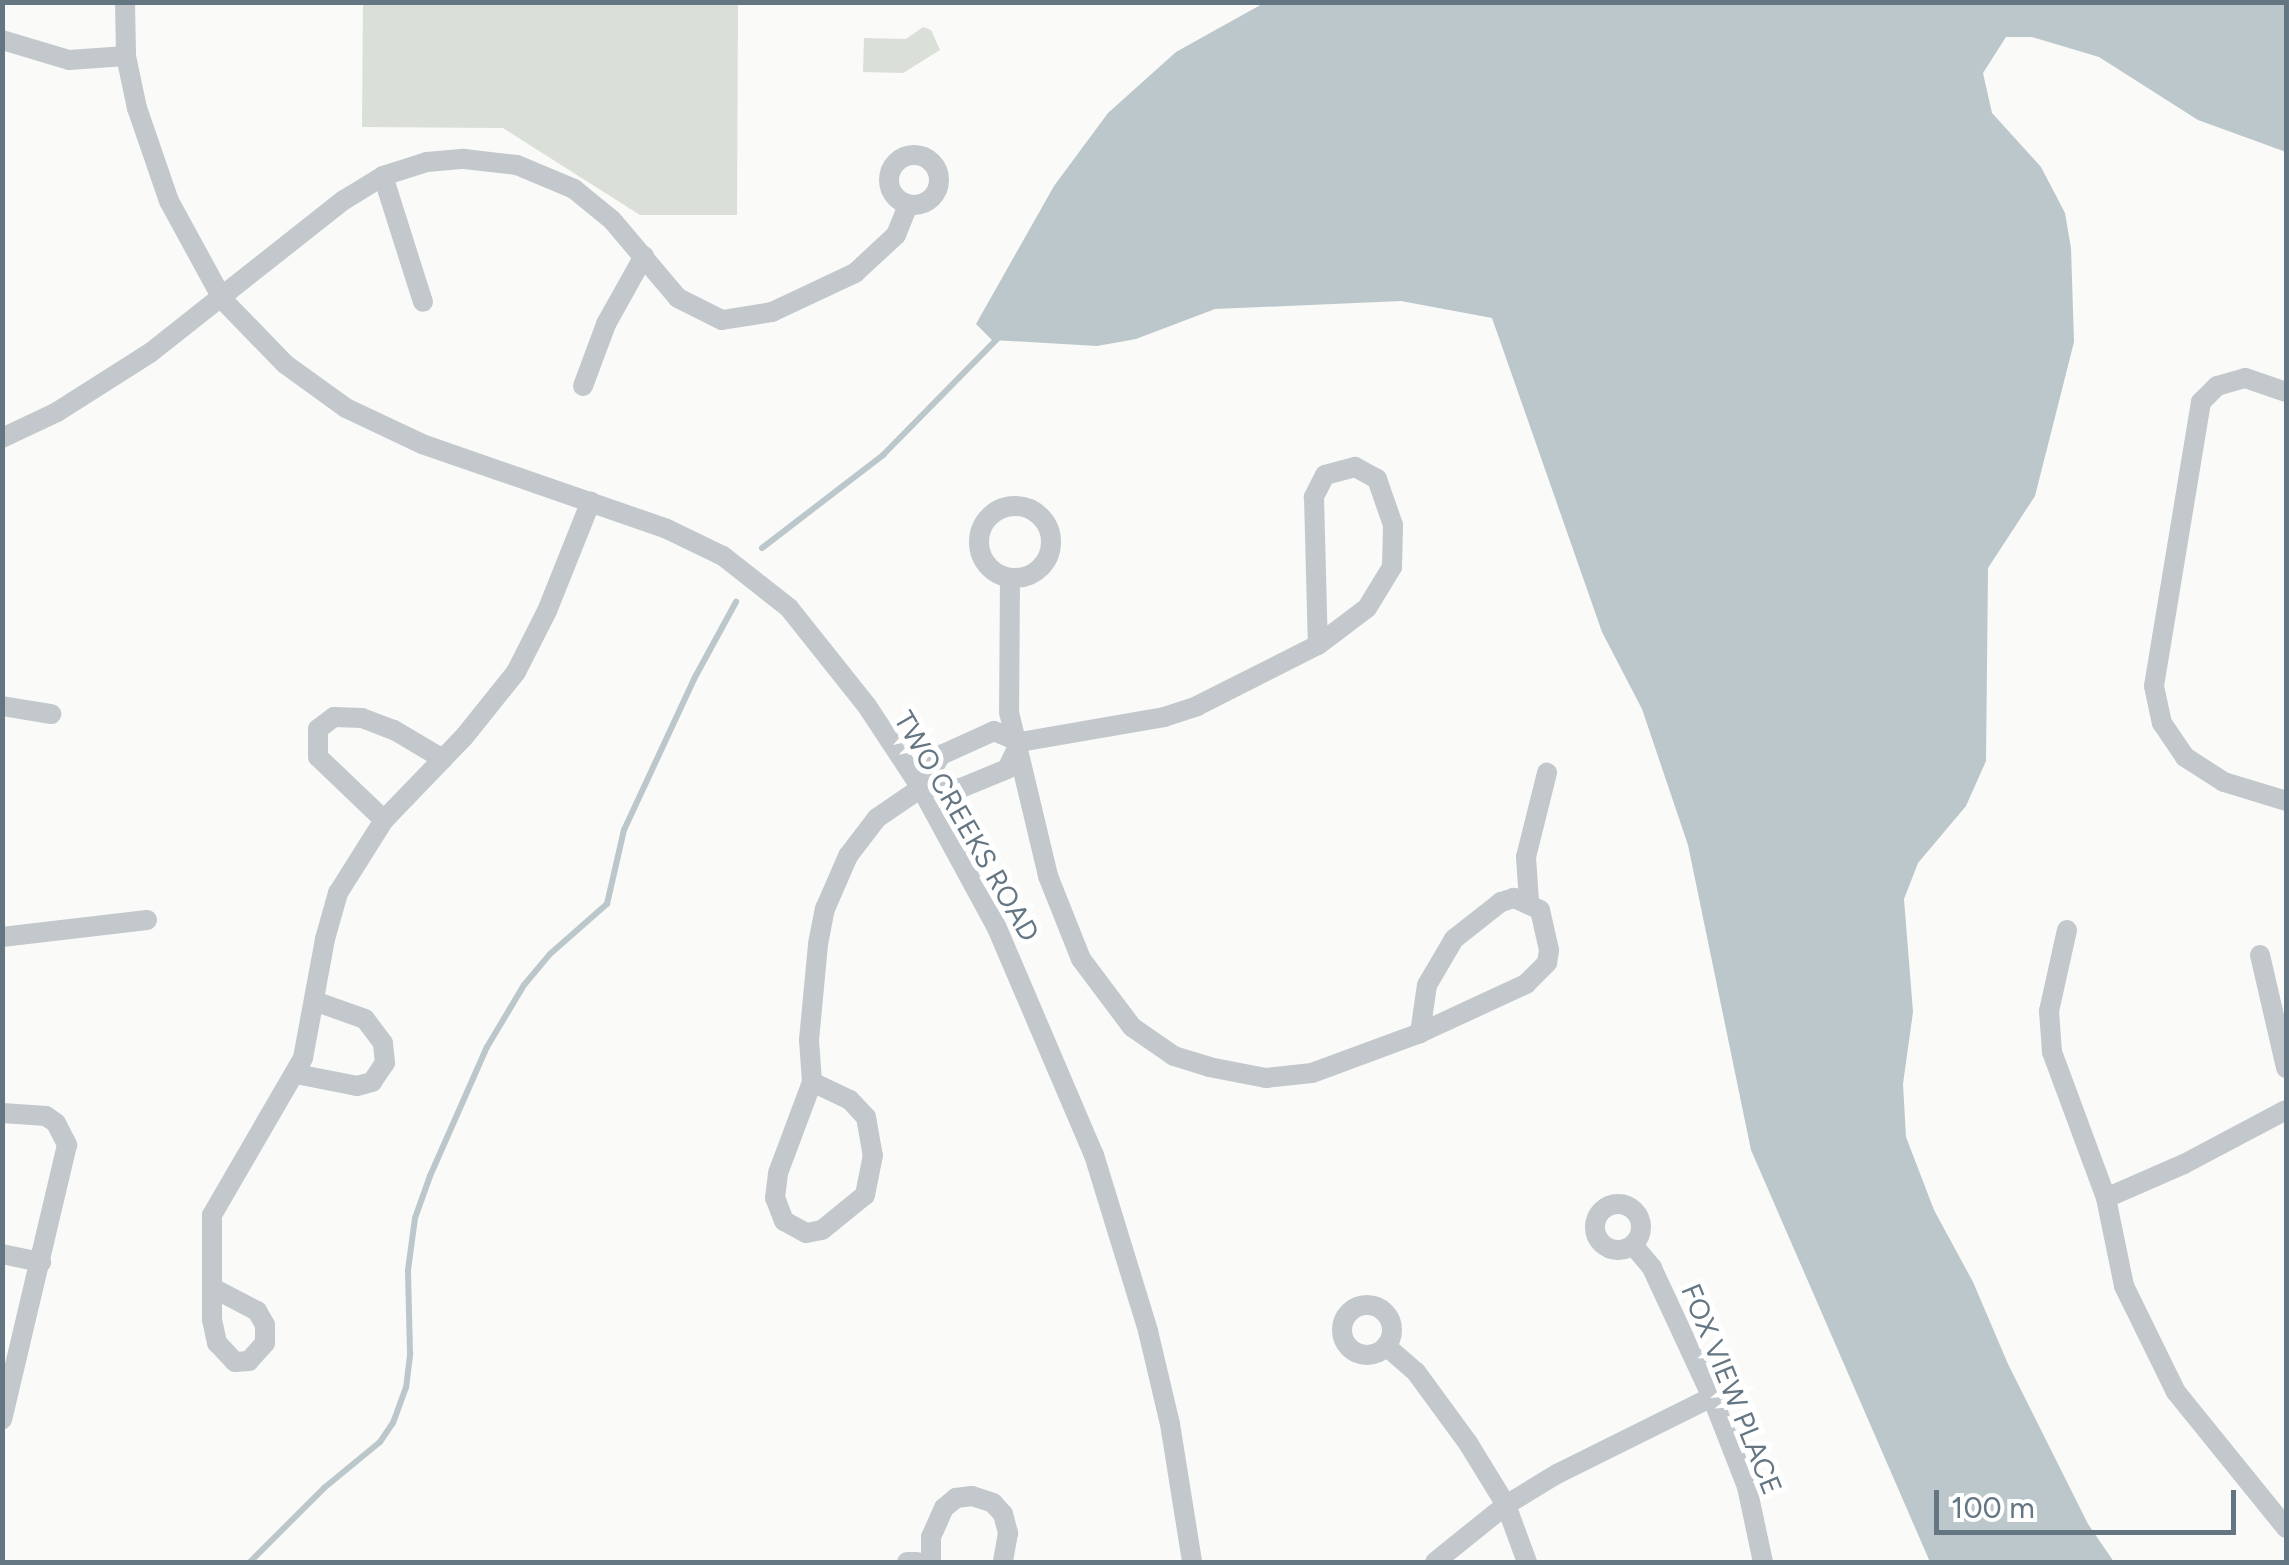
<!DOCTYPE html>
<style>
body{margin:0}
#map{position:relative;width:2289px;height:1565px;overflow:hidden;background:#fafaf8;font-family:Figtree,sans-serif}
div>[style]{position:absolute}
.green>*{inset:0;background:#dadfd7}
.water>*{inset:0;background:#bbc7cb}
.stream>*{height:6px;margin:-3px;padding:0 3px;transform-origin:3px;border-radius:3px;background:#bbc7cb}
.minor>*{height:20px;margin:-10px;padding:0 10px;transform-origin:10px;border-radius:10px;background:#c3c8cc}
.minor>.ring{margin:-10px;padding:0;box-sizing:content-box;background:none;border:20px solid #c3c8cc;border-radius:50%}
span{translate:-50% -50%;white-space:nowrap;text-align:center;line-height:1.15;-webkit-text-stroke:10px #fff;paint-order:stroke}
.street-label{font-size:28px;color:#657683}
.frame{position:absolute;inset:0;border:5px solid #657683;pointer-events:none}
.scale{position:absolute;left:1934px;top:1490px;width:302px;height:45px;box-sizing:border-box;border:5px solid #657683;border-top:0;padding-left:12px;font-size:30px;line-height:35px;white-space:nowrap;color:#657683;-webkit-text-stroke:8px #fff;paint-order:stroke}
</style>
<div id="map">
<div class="green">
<i style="clip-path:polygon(363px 3px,738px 3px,737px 215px,640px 215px,503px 128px,362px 127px)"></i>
<i style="clip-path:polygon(923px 27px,931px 30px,940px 50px,903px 73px,863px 72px,864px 38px,906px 39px)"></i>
</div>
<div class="water">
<i style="clip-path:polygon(1264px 3px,2286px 3px,2286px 152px,2198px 120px,2099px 57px,2032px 37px,2006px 37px,1983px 73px,1992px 113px,2041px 167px,2065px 213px,2071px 248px,2074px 342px,2035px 496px,1988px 568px,1986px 761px,1966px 806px,1918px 863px,1904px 899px,1913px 1012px,1903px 1084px,1906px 1137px,1934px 1210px,1973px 1282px,2008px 1364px,2088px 1524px,2114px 1562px,1930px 1562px,1751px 1150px,1688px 845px,1642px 709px,1602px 632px,1492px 318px,1401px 301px,1215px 309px,1136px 339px,1097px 346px,992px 340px,976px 324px,1054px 186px,1108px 113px,1176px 52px)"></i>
</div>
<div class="stream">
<i style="left:762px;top:548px;width:153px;rotate:-37.5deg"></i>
<i style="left:883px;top:455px;width:165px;rotate:-45.5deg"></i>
<i style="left:250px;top:1562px;width:105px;rotate:-45deg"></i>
<i style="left:324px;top:1488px;width:72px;rotate:-39.4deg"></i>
<i style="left:380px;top:1442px;width:23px;rotate:-56deg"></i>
<i style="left:393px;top:1423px;width:37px;rotate:-70deg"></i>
<i style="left:406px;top:1388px;width:35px;rotate:-83deg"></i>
<i style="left:410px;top:1353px;width:83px;rotate:-91.4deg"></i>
<i style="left:408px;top:1270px;width:52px;rotate:-82.3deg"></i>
<i style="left:415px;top:1218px;width:45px;rotate:-70.3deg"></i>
<i style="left:430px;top:1176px;width:141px;rotate:-66.2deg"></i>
<i style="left:487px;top:1047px;width:72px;rotate:-59.2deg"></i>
<i style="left:524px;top:985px;width:40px;rotate:-50deg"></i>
<i style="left:550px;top:954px;width:76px;rotate:-41.3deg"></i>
<i style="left:607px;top:904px;width:76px;rotate:-77.1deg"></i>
<i style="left:624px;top:830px;width:166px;rotate:-65.1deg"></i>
<i style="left:694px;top:679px;width:88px;rotate:-61.4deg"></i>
</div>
<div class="minor">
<i style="left:125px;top:2px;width:54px;rotate:88.9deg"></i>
<i style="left:126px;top:56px;width:53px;rotate:78.1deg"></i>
<i style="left:137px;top:108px;width:98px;rotate:71deg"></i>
<i style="left:169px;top:201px;width:113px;rotate:61.4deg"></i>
<i style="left:223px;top:300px;width:89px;rotate:45.9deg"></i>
<i style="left:285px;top:364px;width:75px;rotate:35.8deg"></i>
<i style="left:346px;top:408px;width:84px;rotate:25.3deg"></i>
<i style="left:422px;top:444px;width:259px;rotate:19.1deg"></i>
<i style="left:667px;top:529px;width:62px;rotate:25.7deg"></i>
<i style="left:723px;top:556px;width:84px;rotate:38.2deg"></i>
<i style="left:789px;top:608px;width:125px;rotate:51.5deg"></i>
<i style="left:867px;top:706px;width:98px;rotate:56.6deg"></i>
<i style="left:921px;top:788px;width:159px;rotate:61.5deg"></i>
<i style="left:997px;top:928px;width:247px;rotate:66.9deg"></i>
<i style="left:1094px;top:1155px;width:184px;rotate:72.9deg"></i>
<i style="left:1148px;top:1331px;width:96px;rotate:76.7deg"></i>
<i style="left:1170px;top:1424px;width:140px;rotate:80.9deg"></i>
<i style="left:2px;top:40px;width:70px;rotate:16.6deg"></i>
<i style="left:69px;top:60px;width:57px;rotate:-4deg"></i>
<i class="ring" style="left:889px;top:155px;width:30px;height:30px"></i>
<i style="left:383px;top:176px;width:132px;rotate:72.4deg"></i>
<i style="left:583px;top:386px;width:66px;rotate:-69.6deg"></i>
<i style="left:606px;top:324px;width:78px;rotate:-60.8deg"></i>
<i style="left:2286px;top:392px;width:43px;rotate:-161.1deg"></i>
<i style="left:2245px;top:378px;width:29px;rotate:164deg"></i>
<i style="left:2217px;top:386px;width:23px;rotate:135deg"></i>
<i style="left:2201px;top:402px;width:288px;rotate:99.4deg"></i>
<i style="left:2154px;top:686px;width:38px;rotate:78deg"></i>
<i style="left:2162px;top:723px;width:41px;rotate:55.9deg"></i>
<i style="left:2185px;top:757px;width:46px;rotate:32.7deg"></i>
<i style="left:2224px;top:782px;width:65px;rotate:17deg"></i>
<i style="left:2px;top:438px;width:61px;rotate:-25.3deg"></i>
<i style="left:57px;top:412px;width:110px;rotate:-32.4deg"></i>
<i style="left:150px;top:353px;width:247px;rotate:-38.3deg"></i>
<i style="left:344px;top:200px;width:46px;rotate:-31.6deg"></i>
<i style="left:383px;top:176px;width:46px;rotate:-17.7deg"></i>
<i style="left:427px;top:162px;width:37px;rotate:-5deg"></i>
<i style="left:464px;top:159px;width:53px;rotate:6.5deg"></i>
<i style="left:517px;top:165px;width:62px;rotate:22.8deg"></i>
<i style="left:574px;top:189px;width:49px;rotate:39.2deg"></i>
<i style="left:612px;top:220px;width:102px;rotate:49.8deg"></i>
<i style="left:678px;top:298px;width:49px;rotate:26.6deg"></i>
<i style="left:722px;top:320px;width:51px;rotate:-9.1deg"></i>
<i style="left:772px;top:312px;width:92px;rotate:-25.2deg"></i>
<i style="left:855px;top:273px;width:56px;rotate:-42.8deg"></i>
<i style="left:896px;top:235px;width:32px;rotate:-68deg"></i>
<i class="ring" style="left:979px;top:506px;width:52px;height:52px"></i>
<i style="left:1010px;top:578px;width:134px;rotate:90.4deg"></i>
<i style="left:1009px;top:712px;width:169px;rotate:76.6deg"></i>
<i style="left:1048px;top:876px;width:89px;rotate:68.3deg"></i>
<i style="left:1081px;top:959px;width:85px;rotate:53.1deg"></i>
<i style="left:1132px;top:1027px;width:51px;rotate:34.6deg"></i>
<i style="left:1174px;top:1056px;width:37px;rotate:17deg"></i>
<i style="left:1209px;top:1067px;width:58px;rotate:10.9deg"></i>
<i style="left:1266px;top:1078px;width:46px;rotate:-6.2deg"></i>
<i style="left:1312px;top:1073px;width:115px;rotate:-20.3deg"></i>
<i style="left:1420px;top:1033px;width:117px;rotate:-24.8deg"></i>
<i style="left:1526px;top:984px;width:30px;rotate:-45deg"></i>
<i style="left:1547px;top:963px;width:13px;rotate:-81deg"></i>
<i style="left:1549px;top:950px;width:41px;rotate:-102.7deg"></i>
<i style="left:1540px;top:910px;width:29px;rotate:-155deg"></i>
<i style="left:1514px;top:898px;width:14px;rotate:163deg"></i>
<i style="left:1501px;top:902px;width:60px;rotate:141.8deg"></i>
<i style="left:1454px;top:939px;width:53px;rotate:120.4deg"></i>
<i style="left:1427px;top:985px;width:49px;rotate:98.3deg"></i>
<i style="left:2px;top:706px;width:50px;rotate:9.3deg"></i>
<i style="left:921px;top:788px;width:40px"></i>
<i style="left:961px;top:788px;width:50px;rotate:-22.4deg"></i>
<i style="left:1007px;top:769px;width:28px;rotate:-64deg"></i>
<i style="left:384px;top:820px;width:91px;rotate:-136.3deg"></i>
<i style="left:318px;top:757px;width:28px;rotate:-90deg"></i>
<i style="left:318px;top:729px;width:20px;rotate:-37deg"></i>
<i style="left:334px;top:717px;width:28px;rotate:2deg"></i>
<i style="left:362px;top:718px;width:34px;rotate:21deg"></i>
<i style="left:394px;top:730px;width:57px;rotate:30.6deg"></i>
<i style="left:1529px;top:901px;width:44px;rotate:-93.9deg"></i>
<i style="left:1526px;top:857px;width:87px;rotate:-76deg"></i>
<i style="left:2067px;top:930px;width:83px;rotate:102.5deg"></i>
<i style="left:2049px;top:1011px;width:41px;rotate:85.8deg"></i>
<i style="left:2052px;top:1052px;width:156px;rotate:69.7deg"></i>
<i style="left:2106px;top:1198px;width:90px;rotate:78.4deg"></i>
<i style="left:2124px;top:1286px;width:118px;rotate:63.9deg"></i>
<i style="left:2176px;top:1392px;width:175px;rotate:51deg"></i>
<i style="left:2px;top:937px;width:146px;rotate:-6.7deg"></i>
<i style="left:2260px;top:955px;width:116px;rotate:77deg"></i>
<i style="left:296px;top:1074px;width:62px;rotate:11.1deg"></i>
<i style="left:357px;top:1086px;width:16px;rotate:-15deg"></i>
<i style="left:372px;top:1082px;width:23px;rotate:-56deg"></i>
<i style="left:385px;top:1063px;width:20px;rotate:-96deg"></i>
<i style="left:383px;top:1043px;width:30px;rotate:-127deg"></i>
<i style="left:365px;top:1019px;width:51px;rotate:-160.5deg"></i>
<i style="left:812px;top:1082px;width:42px;rotate:25.3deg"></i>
<i style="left:850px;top:1100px;width:23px;rotate:47deg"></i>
<i style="left:866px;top:1117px;width:39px;rotate:80deg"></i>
<i style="left:873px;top:1155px;width:41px;rotate:101.3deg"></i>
<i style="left:865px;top:1195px;width:55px;rotate:140.9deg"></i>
<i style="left:822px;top:1230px;width:16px;rotate:169deg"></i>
<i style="left:806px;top:1233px;width:25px;rotate:-151deg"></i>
<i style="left:784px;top:1221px;width:25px;rotate:-111deg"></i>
<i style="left:775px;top:1198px;width:25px;rotate:-83deg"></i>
<i style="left:778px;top:1173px;width:97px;rotate:-69.5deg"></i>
<i style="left:812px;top:1082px;width:42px;rotate:-94.1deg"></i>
<i style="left:809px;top:1040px;width:96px;rotate:-84.6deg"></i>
<i style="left:818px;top:944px;width:36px;rotate:-79deg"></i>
<i style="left:825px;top:909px;width:58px;rotate:-66.5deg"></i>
<i style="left:848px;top:856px;width:48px;rotate:-52.7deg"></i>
<i style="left:877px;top:818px;width:53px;rotate:-34.3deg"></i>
<i style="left:921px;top:788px;width:39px;rotate:-59deg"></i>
<i style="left:941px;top:755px;width:58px;rotate:-24.4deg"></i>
<i style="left:994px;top:731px;width:28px;rotate:23deg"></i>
<i style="left:1020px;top:742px;width:146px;rotate:-9.8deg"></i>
<i style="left:1164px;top:717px;width:35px;rotate:-18deg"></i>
<i style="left:1197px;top:706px;width:136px;rotate:-26.8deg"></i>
<i style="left:1318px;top:645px;width:61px;rotate:-37.1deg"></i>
<i style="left:1367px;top:608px;width:48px;rotate:-58.6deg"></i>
<i style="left:1392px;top:567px;width:42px;rotate:-88.6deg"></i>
<i style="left:1393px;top:525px;width:49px;rotate:-109.2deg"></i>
<i style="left:1377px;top:479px;width:25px;rotate:-151deg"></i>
<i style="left:1355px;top:467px;width:31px;rotate:165deg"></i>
<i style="left:1325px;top:475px;width:25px;rotate:117deg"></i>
<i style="left:1314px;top:497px;width:148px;rotate:88.5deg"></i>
<i style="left:2px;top:1113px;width:44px;rotate:3.9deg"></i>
<i style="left:46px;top:1116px;width:12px;rotate:35deg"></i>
<i style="left:56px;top:1123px;width:25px;rotate:63deg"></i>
<i style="left:67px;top:1145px;width:282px;rotate:103.3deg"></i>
<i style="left:2106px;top:1198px;width:85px;rotate:-23.6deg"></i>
<i style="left:2184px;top:1164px;width:115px;rotate:-27.9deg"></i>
<i class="ring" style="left:1595px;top:1204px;width:26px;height:26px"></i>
<i style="left:1633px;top:1245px;width:30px;rotate:50deg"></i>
<i style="left:1652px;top:1268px;width:142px;rotate:65.1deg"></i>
<i style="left:1712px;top:1397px;width:97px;rotate:68.7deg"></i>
<i style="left:1747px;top:1487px;width:77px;rotate:78deg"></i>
<i style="left:2px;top:1254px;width:40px;rotate:12deg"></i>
<i style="left:213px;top:1288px;width:50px;rotate:27.6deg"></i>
<i style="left:257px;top:1311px;width:16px;rotate:60deg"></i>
<i style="left:265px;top:1325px;width:18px;rotate:90deg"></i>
<i style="left:265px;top:1343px;width:24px;rotate:132deg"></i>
<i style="left:249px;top:1361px;width:14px;rotate:176deg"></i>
<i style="left:235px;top:1362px;width:26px;rotate:-133deg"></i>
<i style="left:217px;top:1343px;width:24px;rotate:-102deg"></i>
<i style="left:212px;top:1320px;width:105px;rotate:-90deg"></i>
<i style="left:212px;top:1215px;width:181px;rotate:-59.9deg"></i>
<i style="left:303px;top:1058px;width:121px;rotate:-79.5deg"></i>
<i style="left:325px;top:939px;width:48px;rotate:-74.2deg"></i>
<i style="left:338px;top:893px;width:86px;rotate:-57.8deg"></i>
<i style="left:384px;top:820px;width:115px;rotate:-46.1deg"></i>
<i style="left:464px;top:737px;width:83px;rotate:-51.3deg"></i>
<i style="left:516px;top:672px;width:68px;rotate:-63.1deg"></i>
<i style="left:547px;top:611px;width:118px;rotate:-68.2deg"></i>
<i class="ring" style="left:1342px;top:1305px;width:30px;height:30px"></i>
<i style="left:1386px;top:1346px;width:40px;rotate:41deg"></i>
<i style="left:1416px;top:1372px;width:88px;rotate:53.8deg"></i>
<i style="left:1468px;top:1443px;width:73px;rotate:58.5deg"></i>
<i style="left:1506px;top:1505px;width:61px;rotate:69.8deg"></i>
<i style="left:907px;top:1562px;width:10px"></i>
<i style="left:931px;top:1562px;width:25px;rotate:-90deg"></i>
<i style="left:931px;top:1537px;width:32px;rotate:-66deg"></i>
<i style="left:944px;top:1508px;width:16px;rotate:-40deg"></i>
<i style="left:956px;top:1498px;width:16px;rotate:-7deg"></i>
<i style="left:972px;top:1496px;width:22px;rotate:18deg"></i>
<i style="left:993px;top:1503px;width:15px;rotate:48deg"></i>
<i style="left:1003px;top:1514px;width:20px;rotate:75deg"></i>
<i style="left:1008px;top:1533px;width:29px;rotate:100deg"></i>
<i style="left:1435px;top:1562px;width:91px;rotate:-38.8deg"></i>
<i style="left:1506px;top:1505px;width:60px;rotate:-31.3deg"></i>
<i style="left:1557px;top:1474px;width:173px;rotate:-26.4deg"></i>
</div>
<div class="street-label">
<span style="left:967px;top:826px;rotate:60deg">TWO CREEKS ROAD</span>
<span style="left:1732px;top:1389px;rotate:68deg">FOX VIEW PLACE</span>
</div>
<div class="frame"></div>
<div class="scale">100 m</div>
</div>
